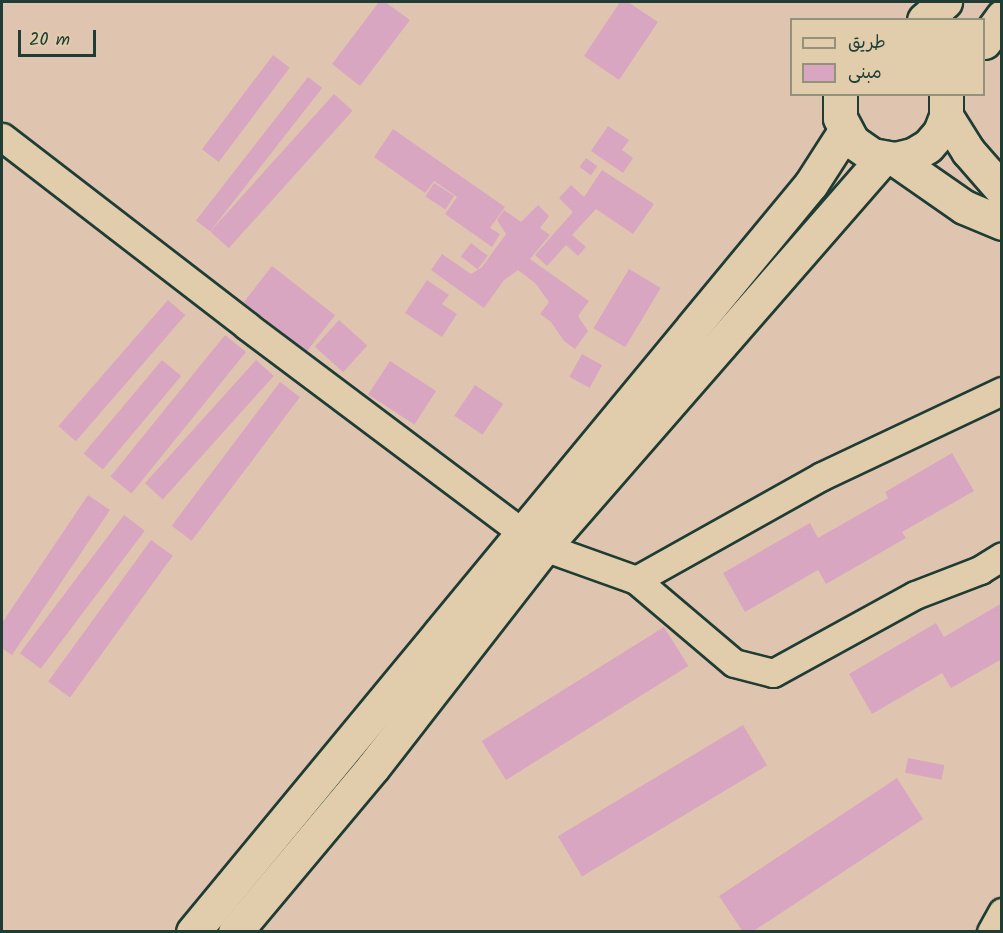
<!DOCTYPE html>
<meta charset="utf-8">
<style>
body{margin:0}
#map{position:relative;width:1003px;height:933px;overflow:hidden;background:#dfc5af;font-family:Kalam,"Playpen Sans Arabic",sans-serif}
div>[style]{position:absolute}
.building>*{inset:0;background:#d9a6c1;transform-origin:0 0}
.roads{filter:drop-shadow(2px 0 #1f3d34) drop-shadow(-2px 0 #1f3d34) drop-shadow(0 2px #1f3d34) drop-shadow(0 -2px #1f3d34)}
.minor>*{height:27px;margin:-13.5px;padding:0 13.5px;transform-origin:13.5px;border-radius:13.5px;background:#e1cdab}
.major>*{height:33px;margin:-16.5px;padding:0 16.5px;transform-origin:16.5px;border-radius:16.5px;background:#e1cdab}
.highway>*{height:33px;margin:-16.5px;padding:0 16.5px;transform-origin:16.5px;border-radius:16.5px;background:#e1cdab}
span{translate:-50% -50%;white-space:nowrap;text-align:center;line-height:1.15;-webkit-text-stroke:4.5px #e1cdab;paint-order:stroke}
.frame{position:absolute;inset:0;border:3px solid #1f3d34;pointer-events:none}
.legend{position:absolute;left:790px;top:18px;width:195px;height:78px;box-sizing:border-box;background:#e1cdab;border:2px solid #93937b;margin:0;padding:8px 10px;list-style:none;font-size:18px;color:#1f3d34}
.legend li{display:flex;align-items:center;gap:12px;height:30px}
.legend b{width:30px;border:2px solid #93937b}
.scale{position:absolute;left:18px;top:30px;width:78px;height:27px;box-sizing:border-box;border:3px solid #1f3d34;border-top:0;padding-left:8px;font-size:18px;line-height:21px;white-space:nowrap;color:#1f3d34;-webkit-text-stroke:4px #e1cdab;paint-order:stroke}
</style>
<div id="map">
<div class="building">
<i style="clip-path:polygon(379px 2px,385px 2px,410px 20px,360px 86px,332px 64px)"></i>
<i style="clip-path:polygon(620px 2px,628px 2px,658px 22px,619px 80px,584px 56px)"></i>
<i style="left:273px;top:55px;width:21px;height:118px;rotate:37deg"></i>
<i style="left:308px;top:77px;width:18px;height:182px;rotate:38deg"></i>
<i style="left:334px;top:94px;width:25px;height:185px;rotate:42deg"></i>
<i style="clip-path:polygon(608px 126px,629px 140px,622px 150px,633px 158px,623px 173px,591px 151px)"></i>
<i style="clip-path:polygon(393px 129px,505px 207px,490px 228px,500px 234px,492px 247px,445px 214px,457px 197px,434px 181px,425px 193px,374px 157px)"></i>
<i style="left:586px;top:158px;width:14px;height:11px;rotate:36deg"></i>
<i style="clip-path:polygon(602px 170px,654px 204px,633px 234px,596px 209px,572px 235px,586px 247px,578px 256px,566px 245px,547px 266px,535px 255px,573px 212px,559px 198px,571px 185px,584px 197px)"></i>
<i style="left:434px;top:183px;width:24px;height:16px;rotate:33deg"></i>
<i style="clip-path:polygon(538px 205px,549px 216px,540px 228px,550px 235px,530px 259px,589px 301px,578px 316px,588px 331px,575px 349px,564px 341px,551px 322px,540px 314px,549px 302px,536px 284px,518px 270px,504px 280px,484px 308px,431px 270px,442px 254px,471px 274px,482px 267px,506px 234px,497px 220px,504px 210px,521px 222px)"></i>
<i style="left:471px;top:243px;width:21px;height:17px;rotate:37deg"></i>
<i style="left:272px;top:266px;width:80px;height:46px;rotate:38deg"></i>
<i style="left:629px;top:269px;width:37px;height:69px;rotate:31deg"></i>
<i style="clip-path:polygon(427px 280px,449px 295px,442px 304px,457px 314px,442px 337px,405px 313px)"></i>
<i style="left:168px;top:300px;width:23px;height:167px;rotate:41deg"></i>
<i style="left:339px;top:320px;width:38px;height:36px;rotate:42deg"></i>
<i style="left:225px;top:335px;width:27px;height:182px;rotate:39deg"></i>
<i style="left:582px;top:354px;width:23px;height:26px;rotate:29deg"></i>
<i style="left:162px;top:360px;width:25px;height:122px;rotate:40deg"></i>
<i style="left:256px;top:360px;width:24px;height:166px;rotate:42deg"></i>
<i style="left:390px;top:361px;width:55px;height:40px;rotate:33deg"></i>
<i style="left:280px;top:382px;width:25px;height:180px;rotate:37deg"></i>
<i style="left:475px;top:385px;width:34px;height:37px;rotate:34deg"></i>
<i style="clip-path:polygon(952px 453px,974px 491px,902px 532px,906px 538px,826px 584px,818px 570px,745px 612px,723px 573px,810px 523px,818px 538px,888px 498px,885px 492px)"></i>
<i style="clip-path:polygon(88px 495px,110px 510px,12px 655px,2px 648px,2px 623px)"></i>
<i style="left:124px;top:515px;width:26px;height:173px;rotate:37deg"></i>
<i style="left:151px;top:540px;width:27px;height:175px;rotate:36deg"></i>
<i style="clip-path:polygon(1002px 603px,1002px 659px,951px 688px,942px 673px,872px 714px,849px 674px,936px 623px,944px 637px)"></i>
<i style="left:664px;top:627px;width:46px;height:215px;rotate:58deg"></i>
<i style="left:743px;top:725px;width:47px;height:216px;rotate:59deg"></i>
<i style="left:908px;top:758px;width:37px;height:15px;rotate:11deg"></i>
<i style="clip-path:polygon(897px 778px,923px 819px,752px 932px,743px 932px,719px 896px)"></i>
</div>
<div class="roads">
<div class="minor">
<i style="left:2px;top:137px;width:309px;rotate:37.6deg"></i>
<i style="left:247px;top:326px;width:343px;rotate:36.9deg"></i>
<i style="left:544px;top:547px;width:98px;rotate:19.7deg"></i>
<i style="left:636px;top:580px;width:128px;rotate:40.3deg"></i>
<i style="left:734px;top:663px;width:40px;rotate:14.4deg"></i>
<i style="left:773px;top:673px;width:162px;rotate:-28.8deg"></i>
<i style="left:915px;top:595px;width:70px;rotate:-21deg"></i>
<i style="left:980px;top:570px;width:26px;rotate:-32deg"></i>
<i style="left:636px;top:580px;width:213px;rotate:-29.2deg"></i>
<i style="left:822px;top:476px;width:199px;rotate:-25.3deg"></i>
<i style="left:991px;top:932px;width:23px;rotate:-61deg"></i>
</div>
<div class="major">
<i style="left:946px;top:116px;width:41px;rotate:57.8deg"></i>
<i style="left:968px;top:151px;width:52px;rotate:48.9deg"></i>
<i style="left:895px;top:159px;width:84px;rotate:34.8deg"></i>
<i style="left:964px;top:207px;width:41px;rotate:22.8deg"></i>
</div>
<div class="highway">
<i style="left:924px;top:20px;width:28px;rotate:-41deg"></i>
<i style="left:984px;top:42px;width:31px;rotate:-54deg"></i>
<i style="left:840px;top:94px;width:24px;rotate:90deg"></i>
<i style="left:840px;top:118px;width:26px;rotate:62deg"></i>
<i style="left:852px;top:141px;width:24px;rotate:35deg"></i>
<i style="left:872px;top:155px;width:23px;rotate:10deg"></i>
<i style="left:895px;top:159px;width:18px;rotate:-13deg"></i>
<i style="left:913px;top:155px;width:17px;rotate:-31deg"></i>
<i style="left:928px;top:146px;width:18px;rotate:-49deg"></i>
<i style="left:940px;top:132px;width:17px;rotate:-69deg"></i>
<i style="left:946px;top:116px;width:22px;rotate:-90deg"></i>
<i style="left:193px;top:932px;width:970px;rotate:-50.44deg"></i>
<i style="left:811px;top:184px;width:63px;rotate:-57.3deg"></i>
<i style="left:235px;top:932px;width:215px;rotate:-50.1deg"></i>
<i style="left:373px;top:767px;width:279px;rotate:-52.1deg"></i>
<i style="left:544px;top:547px;width:516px;rotate:-48.93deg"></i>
</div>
</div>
<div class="frame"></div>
<ul class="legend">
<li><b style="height:8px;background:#e1cdab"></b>طريق</li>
<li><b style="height:16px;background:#d9a6c1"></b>مبنى</li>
</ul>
<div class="scale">20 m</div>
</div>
